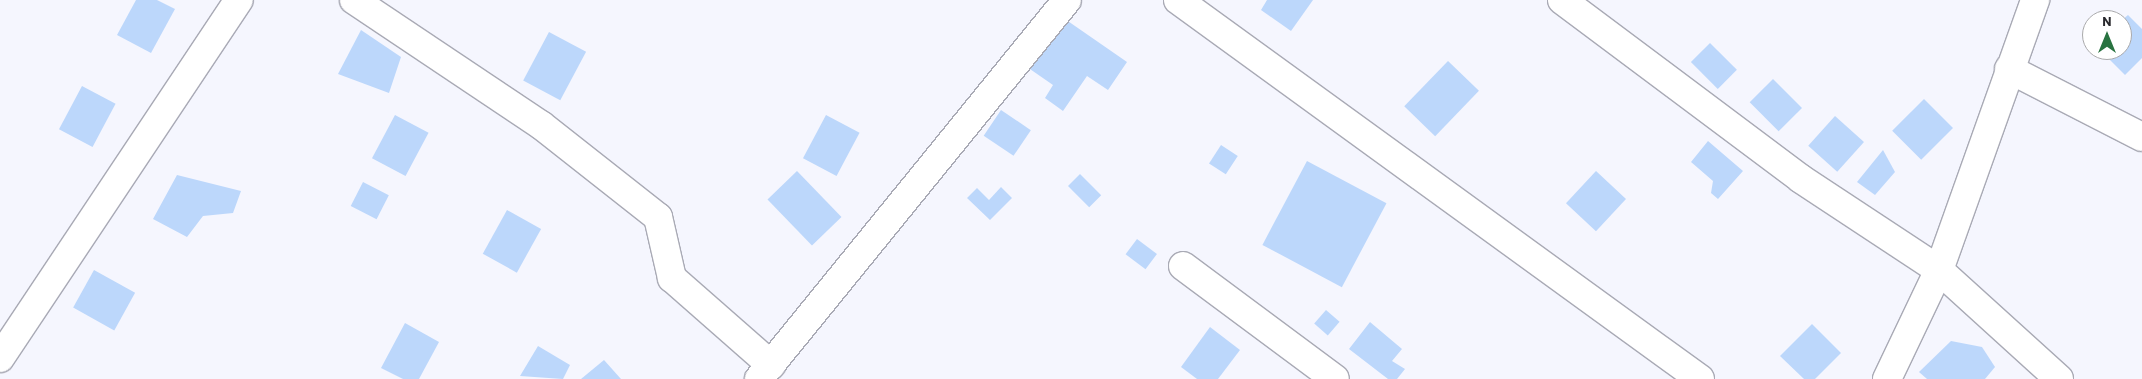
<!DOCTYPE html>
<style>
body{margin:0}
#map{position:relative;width:2142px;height:379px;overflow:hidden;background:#f5f6fe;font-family:Barlow,sans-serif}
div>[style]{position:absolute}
.building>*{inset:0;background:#bcd7fb;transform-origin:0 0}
.roads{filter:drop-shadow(1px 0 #a9aab5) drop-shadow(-1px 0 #a9aab5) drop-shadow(0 1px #a9aab5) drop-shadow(0 -1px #a9aab5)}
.minor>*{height:28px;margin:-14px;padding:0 14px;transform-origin:14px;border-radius:14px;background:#fff}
span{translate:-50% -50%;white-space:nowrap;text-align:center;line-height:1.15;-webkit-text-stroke:4px #fff;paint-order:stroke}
.north{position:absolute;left:2082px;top:10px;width:50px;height:50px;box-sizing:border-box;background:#fff;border:1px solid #a9a9ab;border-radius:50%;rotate:0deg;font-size:14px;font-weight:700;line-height:20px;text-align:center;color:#28282d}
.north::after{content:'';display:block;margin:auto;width:18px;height:22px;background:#297341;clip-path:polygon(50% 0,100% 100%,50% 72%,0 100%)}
</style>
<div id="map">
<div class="building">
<i style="clip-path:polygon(136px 0,157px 0,175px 9px,151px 53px,117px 35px)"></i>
<i style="clip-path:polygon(1267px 0,1313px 0,1291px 31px,1261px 10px)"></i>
<i style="clip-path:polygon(2128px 15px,2142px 29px,2142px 58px,2125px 75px,2100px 50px,2122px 50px,2122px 20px)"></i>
<i style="clip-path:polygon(1062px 17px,1127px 62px,1108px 90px,1087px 76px,1063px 111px,1045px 98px,1053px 85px,1027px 67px)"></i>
<i style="clip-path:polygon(361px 30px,401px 57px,389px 93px,338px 74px)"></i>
<i style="left:549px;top:32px;width:42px;height:55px;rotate:28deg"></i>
<i style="left:1710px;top:43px;width:38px;height:27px;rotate:45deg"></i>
<i style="left:1448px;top:61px;width:43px;height:63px;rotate:44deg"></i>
<i style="left:1773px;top:79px;width:41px;height:33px;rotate:45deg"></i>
<i style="left:82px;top:86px;width:38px;height:49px;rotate:28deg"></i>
<i style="left:1924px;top:99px;width:41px;height:45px;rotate:45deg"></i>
<i style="left:1001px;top:110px;width:36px;height:31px;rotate:34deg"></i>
<i style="left:395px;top:115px;width:38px;height:49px;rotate:28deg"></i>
<i style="left:826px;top:115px;width:38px;height:49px;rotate:28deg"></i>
<i style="left:1835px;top:116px;width:39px;height:40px;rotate:42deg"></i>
<i style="clip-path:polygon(1708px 141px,1743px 171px,1718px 199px,1711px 193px,1713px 181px,1691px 162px)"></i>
<i style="left:1221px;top:145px;width:20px;height:22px;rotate:33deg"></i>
<i style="clip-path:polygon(1883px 150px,1895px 172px,1875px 195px,1857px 182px)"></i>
<i style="left:1307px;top:161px;width:90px;height:95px;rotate:28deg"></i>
<i style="left:797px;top:171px;width:64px;height:41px;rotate:46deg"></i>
<i style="left:1596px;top:171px;width:41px;height:44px;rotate:43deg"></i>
<i style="left:1080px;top:174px;width:30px;height:17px;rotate:45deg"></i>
<i style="clip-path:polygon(177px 175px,241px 191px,233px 213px,203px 216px,187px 237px,153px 219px)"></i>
<i style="left:363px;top:182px;width:29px;height:27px;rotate:27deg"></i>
<i style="clip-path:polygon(1001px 187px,1012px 198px,990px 220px,967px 198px,977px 188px,989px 200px)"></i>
<i style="left:507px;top:210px;width:39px;height:50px;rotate:29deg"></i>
<i style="left:1137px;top:239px;width:25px;height:19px;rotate:37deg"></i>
<i style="left:94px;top:270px;width:47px;height:43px;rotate:29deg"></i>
<i style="left:1326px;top:310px;width:18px;height:18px;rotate:41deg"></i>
<i style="clip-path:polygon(1370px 322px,1402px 349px,1392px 361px,1405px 369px,1397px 379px,1388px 379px,1349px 349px)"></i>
<i style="clip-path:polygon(405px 323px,439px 342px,419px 379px,403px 379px,381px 368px)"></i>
<i style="clip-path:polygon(1812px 324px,1841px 353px,1815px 379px,1804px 379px,1780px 356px)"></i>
<i style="clip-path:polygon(1210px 327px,1240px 350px,1218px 379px,1197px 379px,1181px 367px)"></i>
<i style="clip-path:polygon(1951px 341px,1982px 347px,1995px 367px,1985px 379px,1927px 379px,1919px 372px)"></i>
<i style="clip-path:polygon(538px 346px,570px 365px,563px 379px,520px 376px)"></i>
<i style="clip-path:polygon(604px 360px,621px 379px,581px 379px)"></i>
</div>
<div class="roads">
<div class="minor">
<i style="left:354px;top:0;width:225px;rotate:33.8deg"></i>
<i style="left:541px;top:125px;width:149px;rotate:38.2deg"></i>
<i style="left:658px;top:217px;width:63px;rotate:77.1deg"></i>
<i style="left:672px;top:278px;width:132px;rotate:41.3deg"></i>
<i style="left:1178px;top:0;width:645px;rotate:35.98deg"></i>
<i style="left:1562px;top:0;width:299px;rotate:36.8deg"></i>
<i style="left:1801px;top:179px;width:165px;rotate:33.4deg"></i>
<i style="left:1939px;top:270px;width:162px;rotate:42.2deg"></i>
<i style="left:2009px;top:69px;width:149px;rotate:27.1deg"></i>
<i style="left:1183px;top:266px;width:189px;rotate:36.6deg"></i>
<i style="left:0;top:358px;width:430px;rotate:-56.3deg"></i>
<i style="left:759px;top:379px;width:488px;rotate:-50.9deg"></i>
<i style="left:1887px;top:379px;width:121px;rotate:-64.5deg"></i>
<i style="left:1939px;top:270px;width:287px;rotate:-70.4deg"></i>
</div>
</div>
<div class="north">N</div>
</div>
